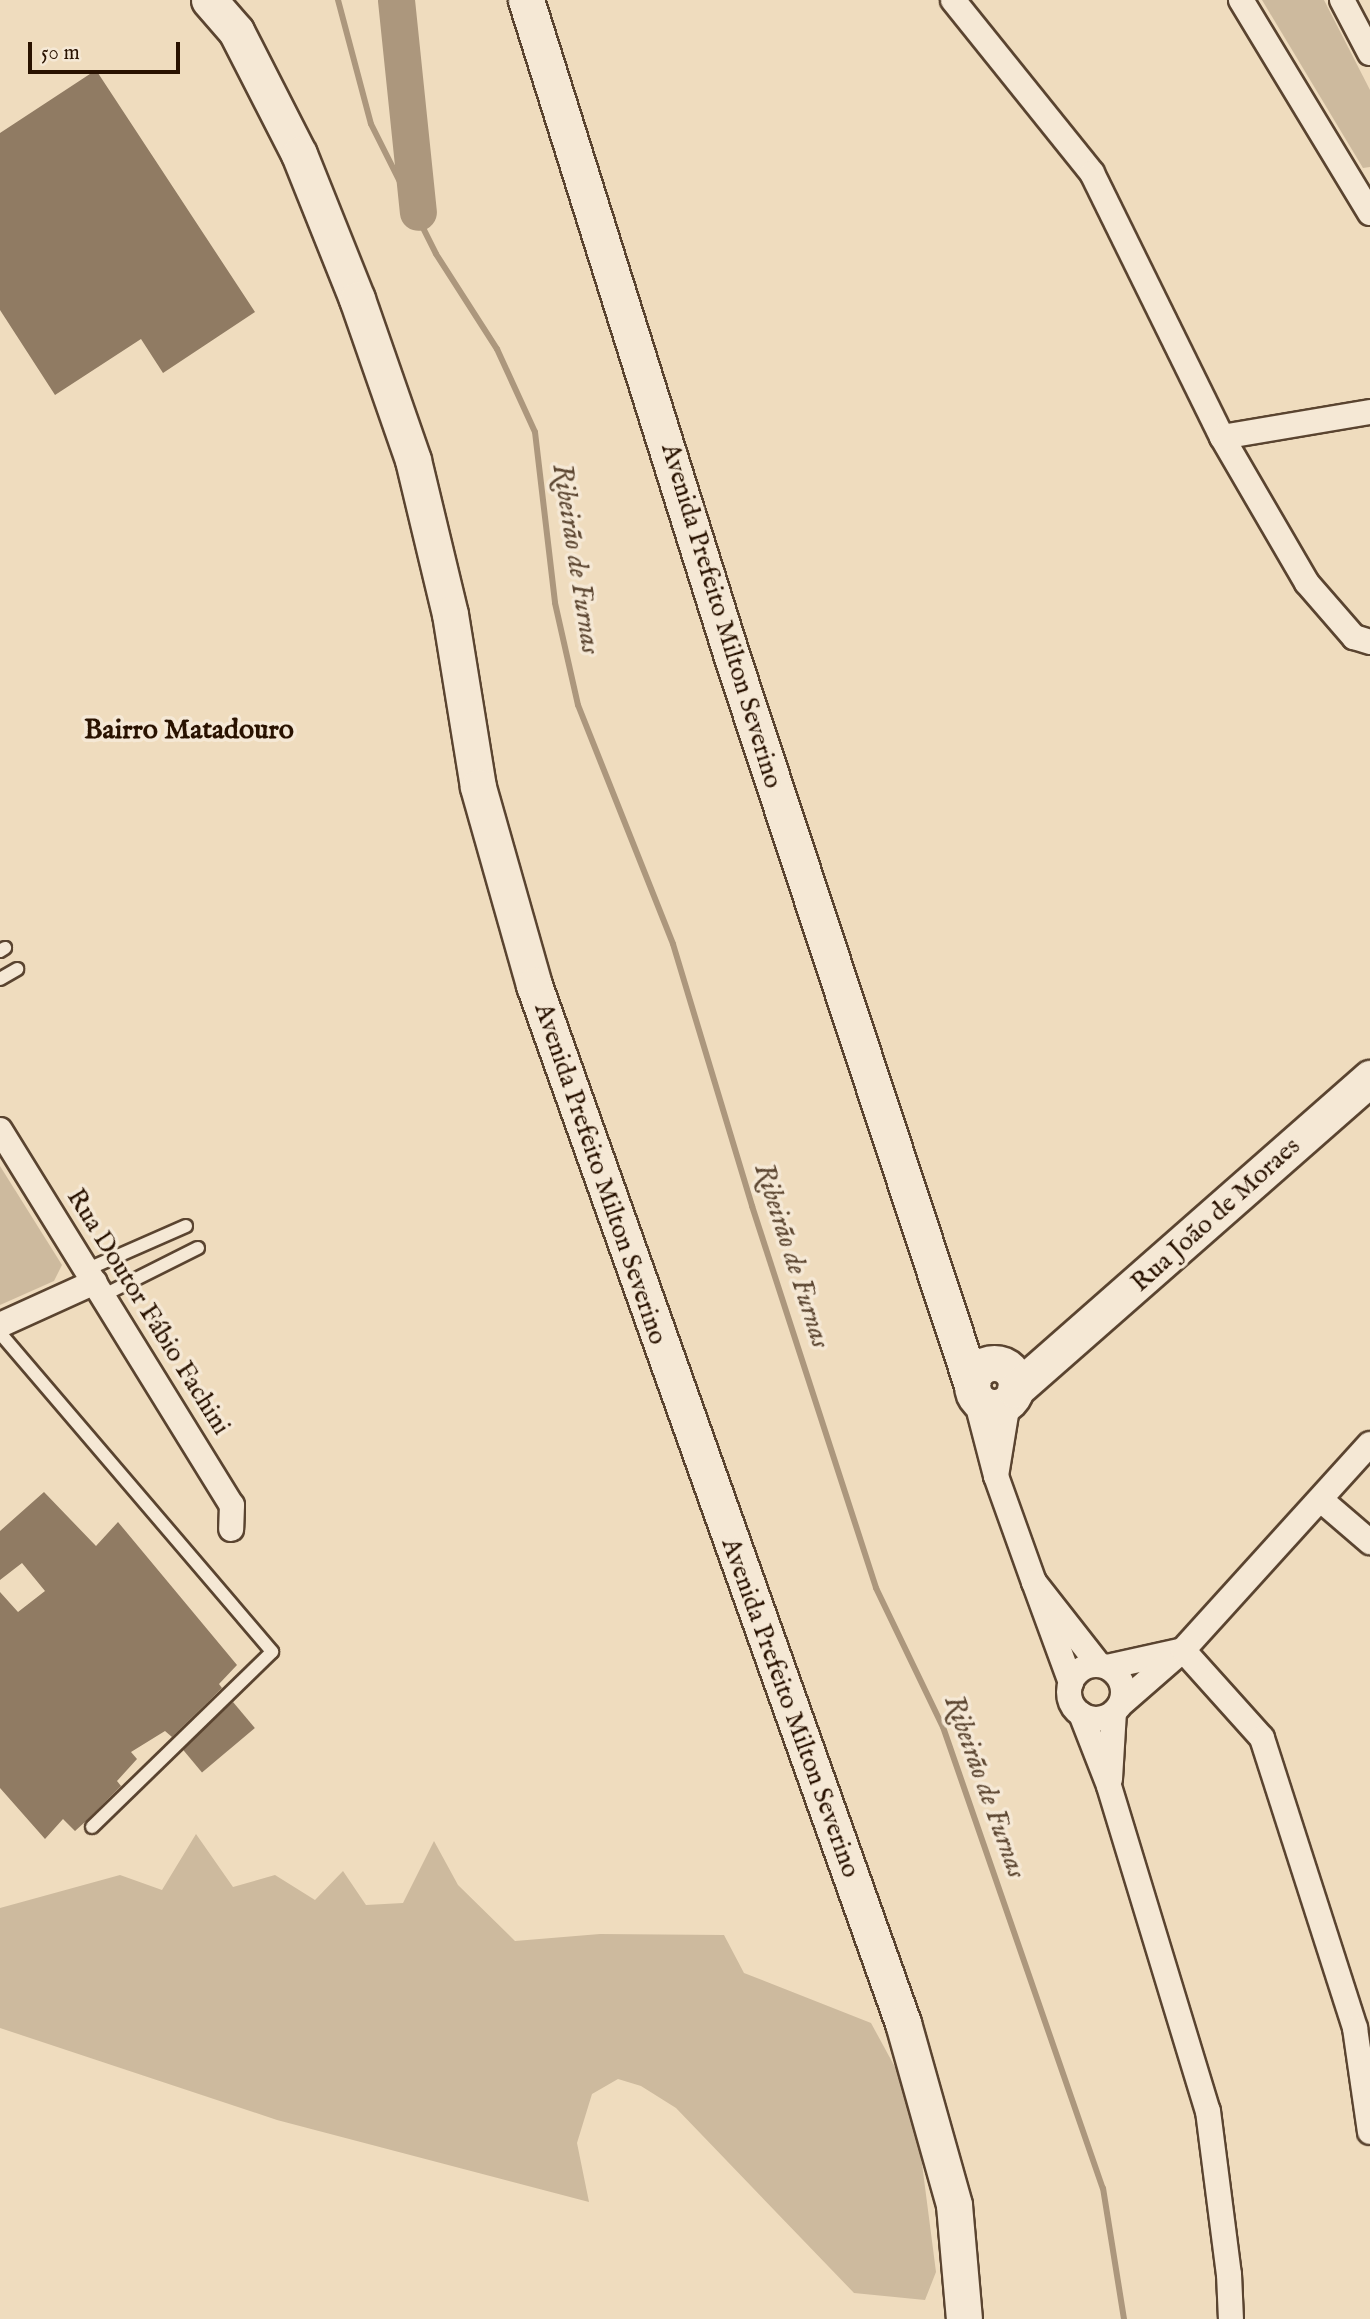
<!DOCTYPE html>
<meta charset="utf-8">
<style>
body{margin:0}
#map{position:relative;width:1370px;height:2319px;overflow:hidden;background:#efdcbe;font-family:"IM FELL English",serif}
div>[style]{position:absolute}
.green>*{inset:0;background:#cdba9e}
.stream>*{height:6px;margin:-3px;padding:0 3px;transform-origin:3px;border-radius:3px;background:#ac977d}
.river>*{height:37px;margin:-18.5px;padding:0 18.5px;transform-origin:18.5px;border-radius:18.5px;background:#ac977d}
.building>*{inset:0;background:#907b63;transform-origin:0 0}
.roads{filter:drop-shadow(2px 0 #5a4430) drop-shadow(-2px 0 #5a4430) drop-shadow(0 2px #5a4430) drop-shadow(0 -2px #5a4430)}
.lane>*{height:12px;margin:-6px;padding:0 6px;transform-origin:6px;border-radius:6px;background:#f5e8d5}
.street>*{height:24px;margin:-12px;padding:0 12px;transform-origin:12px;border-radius:12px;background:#f5e8d5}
.street>.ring{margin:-12px;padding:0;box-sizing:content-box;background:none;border:24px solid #f5e8d5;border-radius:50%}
.secondary>*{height:35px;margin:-17.5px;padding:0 17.5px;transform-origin:17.5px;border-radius:17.5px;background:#f5e8d5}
.secondary>.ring{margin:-17.5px;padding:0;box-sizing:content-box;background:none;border:35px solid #f5e8d5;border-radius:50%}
span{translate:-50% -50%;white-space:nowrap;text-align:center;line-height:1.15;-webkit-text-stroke:7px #f5e8d5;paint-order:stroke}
.street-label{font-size:26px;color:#291200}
.water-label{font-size:28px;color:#5d4732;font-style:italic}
.neighbourhood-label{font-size:28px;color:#291200;font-weight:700}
.scale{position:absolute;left:28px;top:42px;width:152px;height:32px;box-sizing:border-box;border:4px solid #291200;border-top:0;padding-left:9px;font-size:21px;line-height:24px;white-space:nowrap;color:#291200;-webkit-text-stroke:5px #f5e8d5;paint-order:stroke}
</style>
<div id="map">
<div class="green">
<i style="clip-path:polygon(1262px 0,1324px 0,1370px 90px,1370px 167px,1363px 168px)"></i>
<i style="clip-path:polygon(0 1166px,62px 1265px,54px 1281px,0 1305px)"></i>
<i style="clip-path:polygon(196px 1834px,233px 1887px,275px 1875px,315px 1900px,343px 1871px,366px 1905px,403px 1903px,434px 1841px,458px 1885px,515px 1941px,600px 1934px,724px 1935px,744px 1973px,871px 2023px,914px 2102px,936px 2272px,925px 2300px,854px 2293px,676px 2108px,641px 2086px,618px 2079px,592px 2094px,577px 2143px,589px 2202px,277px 2120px,0 2028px,0 1908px,120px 1875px,162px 1890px)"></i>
</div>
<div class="stream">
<i style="left:338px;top:0;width:128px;rotate:75.1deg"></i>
<i style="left:371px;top:124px;width:145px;rotate:63.4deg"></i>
<i style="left:436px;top:254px;width:113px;rotate:57.3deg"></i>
<i style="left:497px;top:349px;width:91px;rotate:65.4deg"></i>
<i style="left:535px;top:432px;width:172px;rotate:83.3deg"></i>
<i style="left:555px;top:603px;width:105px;rotate:77.3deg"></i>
<i style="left:578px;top:705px;width:257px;rotate:68.3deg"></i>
<i style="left:673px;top:944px;width:274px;rotate:73.2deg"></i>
<i style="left:752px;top:1206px;width:402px;rotate:72deg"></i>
<i style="left:876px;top:1588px;width:154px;rotate:64.3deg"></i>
<i style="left:943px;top:1727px;width:488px;rotate:70.9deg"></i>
<i style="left:1103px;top:2188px;width:133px;rotate:80.9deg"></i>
</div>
<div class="river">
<i style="left:396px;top:0;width:213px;rotate:84.1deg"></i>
</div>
<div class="building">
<i style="clip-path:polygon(96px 70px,255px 312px,163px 373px,141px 339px,55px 395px,0 310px,0 133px)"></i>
<i style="clip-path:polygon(44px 1492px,96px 1546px,118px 1522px,237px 1665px,219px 1684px,222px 1688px,172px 1737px,165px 1731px,131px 1752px,137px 1759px,117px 1781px,121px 1786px,85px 1822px,75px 1831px,63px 1819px,45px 1839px,0 1788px,0 1592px,18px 1612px,45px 1591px,22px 1563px,0 1580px,0 1531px)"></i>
<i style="left:233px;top:1702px;width:34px;height:69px;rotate:50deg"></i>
</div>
<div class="roads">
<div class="lane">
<i style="left:0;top:951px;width:6px;rotate:-31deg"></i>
<i style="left:0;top:979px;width:20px;rotate:-30deg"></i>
<i style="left:88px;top:1269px;width:107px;rotate:-23.7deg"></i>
<i style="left:104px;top:1295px;width:105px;rotate:-26.6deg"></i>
<i style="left:0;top:1333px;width:419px;rotate:49.5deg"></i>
<i style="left:272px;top:1652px;width:251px;rotate:135.8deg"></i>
</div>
<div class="street">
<i style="left:953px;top:0;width:222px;rotate:51.2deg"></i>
<i style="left:1092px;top:173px;width:294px;rotate:63.8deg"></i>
<i style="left:1222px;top:437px;width:169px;rotate:59.8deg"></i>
<i style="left:1307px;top:583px;width:72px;rotate:49deg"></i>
<i style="left:1354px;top:637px;width:17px;rotate:17deg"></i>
<i style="left:1241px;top:0;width:249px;rotate:58.8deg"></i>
<i style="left:1342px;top:0;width:60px;rotate:62.2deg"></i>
<i style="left:1222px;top:437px;width:150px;rotate:-9.6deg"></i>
<i style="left:0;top:1130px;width:441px;rotate:58.3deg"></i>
<i style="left:232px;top:1505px;width:24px;rotate:92deg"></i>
<i style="left:0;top:1325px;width:104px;rotate:-24.4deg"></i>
<i style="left:976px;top:1399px;width:80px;rotate:75.4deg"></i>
<i style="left:996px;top:1476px;width:75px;rotate:-80.8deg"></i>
<i style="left:996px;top:1476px;width:113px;rotate:70.3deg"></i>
<i style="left:1321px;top:1500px;width:65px;rotate:40.6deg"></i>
<i style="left:1183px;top:1650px;width:118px;rotate:48.1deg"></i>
<i style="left:1262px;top:1738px;width:305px;rotate:72.2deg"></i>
<i style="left:1355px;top:2028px;width:105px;rotate:81.8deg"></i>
<i class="ring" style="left:1069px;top:1665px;width:30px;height:30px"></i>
<i style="left:1107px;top:1667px;width:74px;rotate:-12.5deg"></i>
<i style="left:1071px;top:1683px;width:108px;rotate:-110.1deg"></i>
<i style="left:1034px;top:1582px;width:105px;rotate:51.9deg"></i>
<i style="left:1120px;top:1705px;width:84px;rotate:-41.1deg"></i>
<i style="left:1183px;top:1650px;width:278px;rotate:-47.8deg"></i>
<i style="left:1081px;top:1714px;width:77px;rotate:68.7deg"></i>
<i style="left:1109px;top:1786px;width:340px;rotate:73.1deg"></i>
<i style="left:1208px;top:2111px;width:164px;rotate:82.7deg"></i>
<i style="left:1229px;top:2274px;width:45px;rotate:87.5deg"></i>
<i style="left:1110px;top:1779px;width:67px;rotate:-86.6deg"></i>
</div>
<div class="secondary">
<i style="left:209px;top:0;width:41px;rotate:48.9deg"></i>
<i style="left:236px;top:31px;width:138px;rotate:62.9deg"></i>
<i style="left:299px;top:154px;width:156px;rotate:68.2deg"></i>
<i style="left:357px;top:299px;width:170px;rotate:70.8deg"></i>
<i style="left:413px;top:460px;width:158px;rotate:76.5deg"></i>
<i style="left:450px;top:614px;width:175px;rotate:80.8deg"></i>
<i style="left:478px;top:787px;width:206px;rotate:74.2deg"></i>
<i style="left:534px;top:985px;width:1102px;rotate:70.43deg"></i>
<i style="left:903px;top:2023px;width:189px;rotate:74.3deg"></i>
<i style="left:954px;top:2205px;width:114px;rotate:85deg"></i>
<i style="left:526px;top:0;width:689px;rotate:72.59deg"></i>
<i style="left:732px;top:657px;width:767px;rotate:71.75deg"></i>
<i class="ring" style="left:972px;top:1363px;width:9px;height:9px"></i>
<i style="left:1015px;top:1390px;width:473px;rotate:-41.3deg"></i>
</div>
</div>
<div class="street-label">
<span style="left:721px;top:616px;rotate:73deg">Avenida Prefeito Milton Severino</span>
<span style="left:600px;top:1174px;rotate:71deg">Avenida Prefeito Milton Severino</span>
<span style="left:1216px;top:1215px;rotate:-42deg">Rua João de Moraes</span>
<span style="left:148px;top:1312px;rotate:58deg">Rua Doutor Fábio Fachini</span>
<span style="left:790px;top:1708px;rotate:70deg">Avenida Prefeito Milton Severino</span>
</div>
<div class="water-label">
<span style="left:575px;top:559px;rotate:81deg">Ribeirão de Furnas</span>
<span style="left:791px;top:1256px;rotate:72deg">Ribeirão de Furnas</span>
<span style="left:984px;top:1787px;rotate:70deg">Ribeirão de Furnas</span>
</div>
<div class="neighbourhood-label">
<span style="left:189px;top:731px">Bairro Matadouro</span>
</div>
<div class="scale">50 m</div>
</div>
